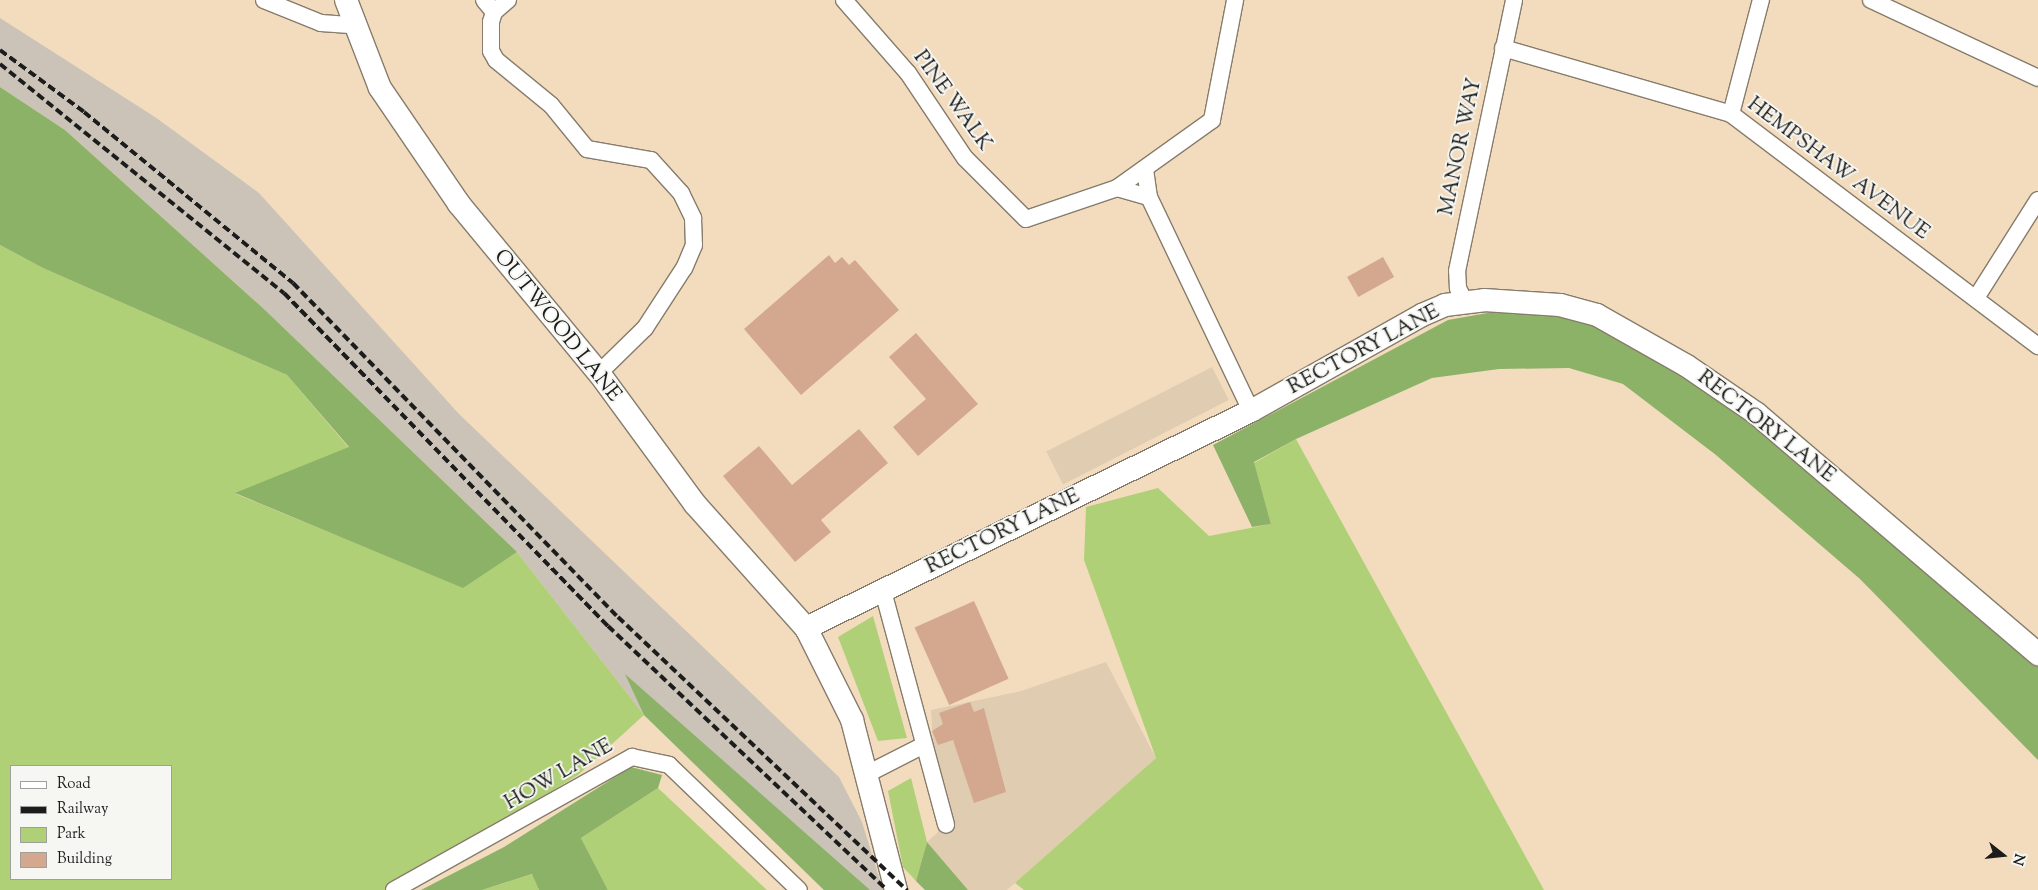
<!DOCTYPE html>
<style>
body{margin:0}
#map{position:relative;width:2038px;height:890px;overflow:hidden;background:#f2dcbd;font-family:"Sorts Mill Goudy",serif}
div>[style]{position:absolute}
.built>*{inset:0;background:#e0cdb1;transform-origin:0 0}
.industrial>*{inset:0;background:#cbc3b8}
.green>*{inset:0;background:#b0d077}
.forest>*{inset:0;background:#8cb268}
.building>*{inset:0;background:#d4a88f;transform-origin:0 0}
.roads{filter:drop-shadow(1px 0 #877c6c) drop-shadow(-1px 0 #877c6c) drop-shadow(0 1px #877c6c) drop-shadow(0 -1px #877c6c)}
.street>*{height:16px;margin:-8px;padding:0 8px;transform-origin:8px;border-radius:8px;background:#fff}
.secondary>*{height:22px;margin:-11px;padding:0 11px;transform-origin:11px;border-radius:11px;background:#fff}
.rail>*{height:4px;margin-top:-2px;transform-origin:0;background:repeating-linear-gradient(90deg,#1c1c1c 0 8px,transparent 0 12px)}
span{translate:-50% -50%;white-space:nowrap;text-align:center;line-height:1.15;-webkit-text-stroke:4px #f6f6f2;paint-order:stroke}
.street-label{font-size:21px;color:#1c1c1c}
.legend{position:absolute;left:10px;top:765px;width:162px;height:115px;box-sizing:border-box;background:#f6f6f2;border:1px solid #9f9f9c;margin:0;padding:6px 9px;list-style:none;font-size:15px;color:#1c1c1c}
.legend li{display:flex;align-items:center;gap:10px;height:25px}
.legend b{width:25px;border:1px solid #9f9f9c}
.north{position:absolute;left:1978px;top:830px;width:50px;height:50px;-webkit-text-stroke:4px #f6f6f2;paint-order:stroke;rotate:106deg;font-size:14px;font-weight:700;line-height:20px;text-align:center;color:#1c1c1c}
.north::after{content:'';display:block;margin:auto;width:18px;height:22px;background:#1c1c1c;clip-path:polygon(50% 0,100% 100%,50% 72%,0 100%)}
</style>
<div id="map">
<div class="built">
<i style="left:1212px;top:367px;width:37px;height:186px;rotate:63deg"></i>
<i style="clip-path:polygon(1106px 662px,1156px 758px,1007px 890px,968px 890px,927px 842px,938px 832px,931px 710px,1021px 691px)"></i>
</div>
<div class="industrial">
<i style="clip-path:polygon(0 18px,155px 117px,259px 193px,459px 414px,839px 777px,862px 822px,883px 890px,824px 890px,644px 715px,517px 552px,265px 310px,65px 130px,0 87px)"></i>
</div>
<div class="green">
<i style="clip-path:polygon(evenodd,0 245px,43px 268px,287px 375px,349px 448px,236px 494px,463px 587px,517px 552px,644px 715px,578px 775px,391px 890px,0 890px,0 245px,11px 766px,171px 766px,171px 879px,11px 879px,11px 766px)"></i>
<i style="clip-path:polygon(1296px 439px,1544px 890px,1024px 890px,1015px 883px,1156px 758px,1084px 560px,1086px 507px,1158px 488px,1209px 536px,1271px 524px,1254px 463px)"></i>
<i style="clip-path:polygon(873px 616px,907px 738px,878px 741px,838px 637px)"></i>
<i style="clip-path:polygon(911px 778px,927px 842px,916px 881px,903px 867px,888px 791px)"></i>
<i style="clip-path:polygon(658px 788px,767px 890px,608px 890px,581px 838px)"></i>
<i style="clip-path:polygon(533px 874px,539px 890px,482px 890px)"></i>
</div>
<div class="forest">
<i style="clip-path:polygon(0 87px,65px 130px,265px 310px,517px 552px,463px 588px,235px 493px,349px 447px,287px 375px,43px 268px,0 245px)"></i>
<i style="clip-path:polygon(1493px 312px,1547px 313px,1597px 326px,1665px 362px,1748px 419px,2038px 663px,2038px 760px,1860px 579px,1716px 455px,1623px 384px,1569px 368px,1499px 369px,1432px 378px,1296px 439px,1254px 462px,1271px 524px,1252px 527px,1213px 445px,1448px 320px)"></i>
<i style="clip-path:polygon(625px 674px,870px 890px,824px 890px,644px 715px)"></i>
<i style="clip-path:polygon(631px 767px,662px 775px,658px 788px,581px 838px,608px 890px,539px 890px,532px 874px,482px 890px,421px 890px,504px 847px)"></i>
<i style="clip-path:polygon(927px 842px,968px 890px,925px 890px,916px 881px)"></i>
</div>
<div class="building">
<i style="clip-path:polygon(829px 255px,835px 263px,842px 257px,849px 265px,855px 260px,899px 310px,801px 395px,744px 329px)"></i>
<i style="left:1383px;top:257px;width:23px;height:41px;rotate:61deg"></i>
<i style="clip-path:polygon(916px 333px,978px 404px,918px 456px,893px 427px,926px 399px,889px 357px)"></i>
<i style="clip-path:polygon(859px 429px,888px 463px,821px 520px,831px 532px,795px 562px,723px 476px,759px 446px,792px 485px)"></i>
<i style="left:974px;top:601px;width:85px;height:65px;rotate:66deg"></i>
<i style="clip-path:polygon(970px 702px,974px 712px,984px 708px,1006px 792px,974px 803px,953px 740px,938px 745px,932px 731px,943px 724px,939px 713px)"></i>
</div>
<div class="roads">
<div class="street">
<i style="left:264px;top:0;width:61px;rotate:22deg"></i>
<i style="left:321px;top:23px;width:32px;rotate:4deg"></i>
<i style="left:484px;top:0;width:16px;rotate:50deg"></i>
<i style="left:508px;top:0;width:18px;rotate:139deg"></i>
<i style="left:494px;top:12px;width:10px;rotate:107deg"></i>
<i style="left:491px;top:22px;width:29px;rotate:90deg"></i>
<i style="left:491px;top:51px;width:10px;rotate:61deg"></i>
<i style="left:496px;top:60px;width:71px;rotate:39.3deg"></i>
<i style="left:551px;top:105px;width:57px;rotate:50.7deg"></i>
<i style="left:587px;top:149px;width:65px;rotate:9.8deg"></i>
<i style="left:651px;top:160px;width:45px;rotate:47.7deg"></i>
<i style="left:681px;top:193px;width:28px;rotate:64deg"></i>
<i style="left:693px;top:218px;width:27px;rotate:88deg"></i>
<i style="left:694px;top:245px;width:25px;rotate:113deg"></i>
<i style="left:684px;top:268px;width:72px;rotate:123deg"></i>
<i style="left:645px;top:328px;width:64px;rotate:135.6deg"></i>
<i style="left:844px;top:0;width:97px;rotate:48.8deg"></i>
<i style="left:908px;top:73px;width:102px;rotate:56.2deg"></i>
<i style="left:965px;top:158px;width:86px;rotate:45deg"></i>
<i style="left:1026px;top:219px;width:96px;rotate:-18.8deg"></i>
<i style="left:1117px;top:188px;width:117px;rotate:-35.6deg"></i>
<i style="left:1212px;top:120px;width:122px;rotate:-79.1deg"></i>
<i style="left:1871px;top:0;width:184px;rotate:25deg"></i>
<i style="left:1503px;top:48px;width:237px;rotate:16.1deg"></i>
<i style="left:1731px;top:114px;width:385px;rotate:37.1deg"></i>
<i style="left:1731px;top:114px;width:118px;rotate:-75.3deg"></i>
<i style="left:1145px;top:169px;width:28px;rotate:82deg"></i>
<i style="left:1149px;top:197px;width:237px;rotate:64.5deg"></i>
<i style="left:1117px;top:188px;width:33px;rotate:16deg"></i>
<i style="left:1976px;top:298px;width:116px;rotate:-57.7deg"></i>
<i style="left:1465px;top:302px;width:16px;rotate:-117deg"></i>
<i style="left:1458px;top:288px;width:17px;rotate:-93deg"></i>
<i style="left:1457px;top:271px;width:277px;rotate:-78.1deg"></i>
<i style="left:883px;top:591px;width:242px;rotate:74.9deg"></i>
<i style="left:867px;top:774px;width:62px;rotate:-27deg"></i>
<i style="left:394px;top:890px;width:273px;rotate:-29.2deg"></i>
<i style="left:632px;top:757px;width:38px;rotate:12deg"></i>
<i style="left:669px;top:765px;width:180px;rotate:43.9deg"></i>
</div>
<div class="secondary">
<i style="left:346px;top:0;width:94px;rotate:68.9deg"></i>
<i style="left:380px;top:88px;width:140px;rotate:55.7deg"></i>
<i style="left:459px;top:204px;width:219px;rotate:50.4deg"></i>
<i style="left:599px;top:373px;width:162px;rotate:53.8deg"></i>
<i style="left:695px;top:504px;width:166px;rotate:48.2deg"></i>
<i style="left:806px;top:628px;width:103px;rotate:63.4deg"></i>
<i style="left:852px;top:720px;width:176px;rotate:75.5deg"></i>
<i style="left:806px;top:628px;width:495px;rotate:-26deg"></i>
<i style="left:1251px;top:411px;width:196px;rotate:-29.3deg"></i>
<i style="left:1422px;top:315px;width:25px;rotate:-23deg"></i>
<i style="left:1445px;top:305px;width:39px;rotate:-7deg"></i>
<i style="left:1484px;top:300px;width:76px;rotate:3.8deg"></i>
<i style="left:1560px;top:305px;width:38px;rotate:15deg"></i>
<i style="left:1597px;top:315px;width:103px;rotate:29.5deg"></i>
<i style="left:1687px;top:366px;width:85px;rotate:34.4deg"></i>
<i style="left:1757px;top:414px;width:370px;rotate:40.5deg"></i>
</div>
</div>
<div class="rail">
<i style="left:0;top:50px;width:104px;rotate:36.4deg"></i>
<i style="left:84px;top:112px;width:270px;rotate:39.3deg"></i>
<i style="left:293px;top:283px;width:466px;rotate:45.8deg"></i>
<i style="left:618px;top:617px;width:398px;rotate:43.4deg"></i>
<i style="left:0;top:64px;width:365px;rotate:38.9deg"></i>
<i style="left:284px;top:293px;width:465px;rotate:45.8deg"></i>
<i style="left:608px;top:626px;width:384px;rotate:43.4deg"></i>
</div>
<div class="street-label">
<span style="left:952px;top:101px;rotate:54deg">PINE WALK</span>
<span style="left:1461px;top:147px;rotate:-78deg">MANOR WAY</span>
<span style="left:1838px;top:169px;rotate:37deg">HEMPSHAW AVENUE</span>
<span style="left:557px;top:326px;rotate:51deg">OUTWOOD LANE</span>
<span style="left:1364px;top:350px;rotate:-28deg">RECTORY LANE</span>
<span style="left:1766px;top:427px;rotate:38deg">RECTORY LANE</span>
<span style="left:1003px;top:532px;rotate:-26deg">RECTORY LANE</span>
<span style="left:559px;top:775px;rotate:-30deg">HOW LANE</span>
</div>
<ul class="legend">
<li><b style="height:6px;background:#fff"></b>Road</li>
<li><b style="height:6px;background:#1c1c1c"></b>Railway</li>
<li><b style="height:14px;background:#b0d077"></b>Park</li>
<li><b style="height:14px;background:#d4a88f"></b>Building</li>
</ul>
<div class="north">N</div>
</div>
